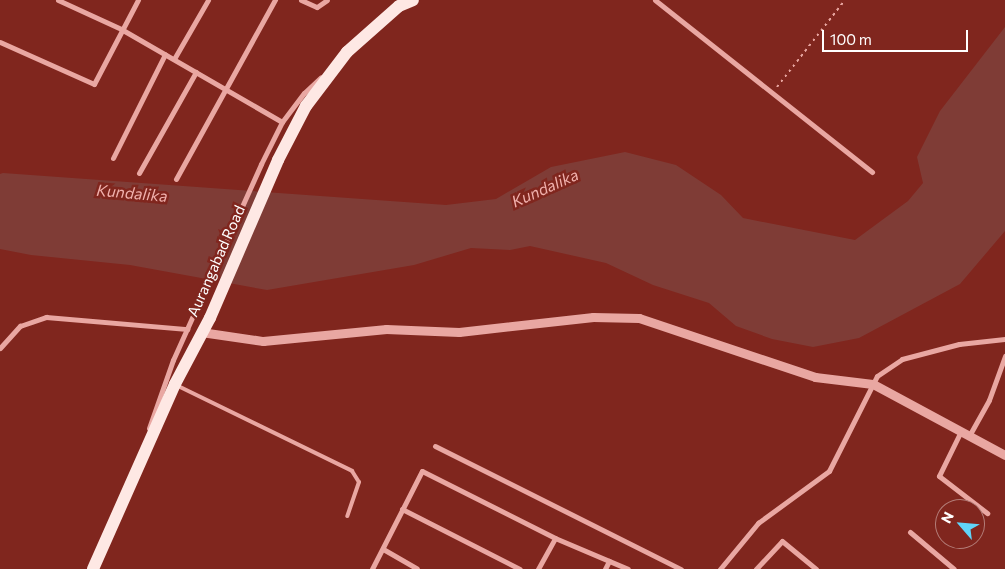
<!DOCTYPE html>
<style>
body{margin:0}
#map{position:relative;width:1005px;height:569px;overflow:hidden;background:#80261e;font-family:Commissioner,sans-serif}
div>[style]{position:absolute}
.water>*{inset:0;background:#7f3c36}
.path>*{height:2px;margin-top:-1px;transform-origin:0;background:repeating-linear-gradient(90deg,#e9a7a2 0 2.5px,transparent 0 6.5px)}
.service>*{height:4px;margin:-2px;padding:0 2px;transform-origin:2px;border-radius:2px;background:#e9a7a2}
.minor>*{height:5px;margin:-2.5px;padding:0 2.5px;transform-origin:2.5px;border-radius:2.5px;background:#e9a7a2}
.tertiary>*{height:9px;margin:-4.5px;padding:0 4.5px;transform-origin:4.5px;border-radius:4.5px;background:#e9a7a2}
.primary>*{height:12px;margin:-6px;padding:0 6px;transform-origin:6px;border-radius:6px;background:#fee8e4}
span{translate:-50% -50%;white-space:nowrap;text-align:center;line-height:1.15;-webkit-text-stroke:5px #80261e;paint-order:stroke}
.street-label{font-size:15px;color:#fff}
.water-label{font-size:16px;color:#f0b1ad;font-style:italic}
.north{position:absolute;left:935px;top:499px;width:50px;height:50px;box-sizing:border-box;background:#80261e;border:1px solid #b37d78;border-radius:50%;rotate:297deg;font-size:14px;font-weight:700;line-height:20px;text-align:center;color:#fff}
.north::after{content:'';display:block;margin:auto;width:18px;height:22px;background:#60d4f8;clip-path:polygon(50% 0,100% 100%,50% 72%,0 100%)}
.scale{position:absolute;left:822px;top:30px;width:146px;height:22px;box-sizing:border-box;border:2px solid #fff;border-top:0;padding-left:6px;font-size:15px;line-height:18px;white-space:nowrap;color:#fff;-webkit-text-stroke:4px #80261e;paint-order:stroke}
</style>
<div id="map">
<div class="water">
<i style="clip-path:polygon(1005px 27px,1005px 231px,960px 284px,859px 338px,813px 347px,772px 339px,736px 326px,709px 303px,653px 285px,606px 263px,530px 246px,510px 250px,471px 248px,414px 265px,267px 290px,130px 265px,31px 255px,0 249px,0 174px,3px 173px,446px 205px,496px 199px,551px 167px,625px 152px,676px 165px,721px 195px,743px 218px,855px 240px,908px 201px,923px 183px,917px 157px,940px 111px)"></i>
</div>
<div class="path">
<i style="left:777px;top:87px;width:110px;rotate:-52deg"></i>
</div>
<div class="service">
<i style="left:176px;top:385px;width:196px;rotate:26deg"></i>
<i style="left:352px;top:471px;width:13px;rotate:58deg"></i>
<i style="left:359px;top:482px;width:36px;rotate:109deg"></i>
</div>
<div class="minor">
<i style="left:58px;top:0;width:69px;rotate:24.7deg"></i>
<i style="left:121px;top:29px;width:186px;rotate:30deg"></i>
<i style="left:301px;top:0;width:17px;rotate:24deg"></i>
<i style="left:317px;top:7px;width:12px;rotate:-35deg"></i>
<i style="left:655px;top:0;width:277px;rotate:38.4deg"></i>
<i style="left:0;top:42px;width:103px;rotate:24.1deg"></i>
<i style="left:94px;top:84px;width:95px;rotate:-62.4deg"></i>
<i style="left:174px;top:59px;width:68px;rotate:-60deg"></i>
<i style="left:113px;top:158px;width:116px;rotate:-63.4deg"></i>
<i style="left:139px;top:173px;width:116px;rotate:-60.6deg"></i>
<i style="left:176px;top:179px;width:205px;rotate:-61.1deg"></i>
<i style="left:0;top:348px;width:30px;rotate:-48deg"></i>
<i style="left:20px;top:326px;width:28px;rotate:-19deg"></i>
<i style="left:46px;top:317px;width:142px;rotate:4.9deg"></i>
<i style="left:149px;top:428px;width:72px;rotate:-70.6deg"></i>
<i style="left:173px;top:360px;width:215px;rotate:-65.8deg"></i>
<i style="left:261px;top:164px;width:47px;rotate:-63.4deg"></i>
<i style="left:282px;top:122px;width:36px;rotate:-53deg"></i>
<i style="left:304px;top:93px;width:23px;rotate:-43deg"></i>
<i style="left:961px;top:431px;width:50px;rotate:116.1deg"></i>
<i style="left:939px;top:476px;width:61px;rotate:37.6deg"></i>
<i style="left:969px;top:436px;width:41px;rotate:-60.9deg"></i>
<i style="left:989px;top:400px;width:47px;rotate:-70deg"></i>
<i style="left:435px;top:446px;width:275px;rotate:26.6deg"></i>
<i style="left:402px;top:509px;width:132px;rotate:27deg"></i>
<i style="left:910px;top:532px;width:57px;rotate:40.1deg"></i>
<i style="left:383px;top:549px;width:39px;rotate:30deg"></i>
<i style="left:372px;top:569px;width:110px;rotate:-63deg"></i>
<i style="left:422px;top:471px;width:149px;rotate:26.7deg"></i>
<i style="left:555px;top:538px;width:79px;rotate:23deg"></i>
<i style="left:538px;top:569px;width:35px;rotate:-61deg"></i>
<i style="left:605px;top:569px;width:9px;rotate:-63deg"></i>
<i style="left:720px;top:569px;width:60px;rotate:-50.4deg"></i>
<i style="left:758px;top:523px;width:88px;rotate:-36.2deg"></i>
<i style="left:829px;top:471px;width:106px;rotate:-63.2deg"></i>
<i style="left:877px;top:376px;width:30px;rotate:-34deg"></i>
<i style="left:902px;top:359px;width:59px;rotate:-14.7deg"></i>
<i style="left:959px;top:344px;width:46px;rotate:-6.2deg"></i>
<i style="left:756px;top:569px;width:38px;rotate:-47deg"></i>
<i style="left:782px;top:541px;width:44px;rotate:39.5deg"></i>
</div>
<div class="tertiary">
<i style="left:201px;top:332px;width:63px;rotate:8.3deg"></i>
<i style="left:263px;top:341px;width:124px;rotate:-5.6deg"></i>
<i style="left:386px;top:329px;width:73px;rotate:2.4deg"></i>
<i style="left:459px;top:332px;width:135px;rotate:-6.4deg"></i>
<i style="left:593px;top:317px;width:46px;rotate:1.2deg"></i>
<i style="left:639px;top:318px;width:186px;rotate:18.5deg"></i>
<i style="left:815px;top:377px;width:58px;rotate:6.9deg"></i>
<i style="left:873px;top:384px;width:150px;rotate:28.3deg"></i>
</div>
<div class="primary">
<i style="left:93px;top:569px;width:202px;rotate:-66.1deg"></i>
<i style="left:175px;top:384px;width:75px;rotate:-62.1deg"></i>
<i style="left:210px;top:318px;width:172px;rotate:-66.7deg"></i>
<i style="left:278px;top:160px;width:61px;rotate:-62.6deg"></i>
<i style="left:306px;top:106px;width:68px;rotate:-52.8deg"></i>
<i style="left:347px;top:52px;width:69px;rotate:-41.5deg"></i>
<i style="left:399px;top:6px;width:15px;rotate:-23deg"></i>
</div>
<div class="street-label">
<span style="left:216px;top:261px;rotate:-66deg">Aurangabad Road</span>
</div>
<div class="water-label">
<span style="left:545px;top:188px;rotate:-24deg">Kundalika</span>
<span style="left:132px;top:193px;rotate:5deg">Kundalika</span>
</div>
<div class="north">N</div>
<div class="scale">100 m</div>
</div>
